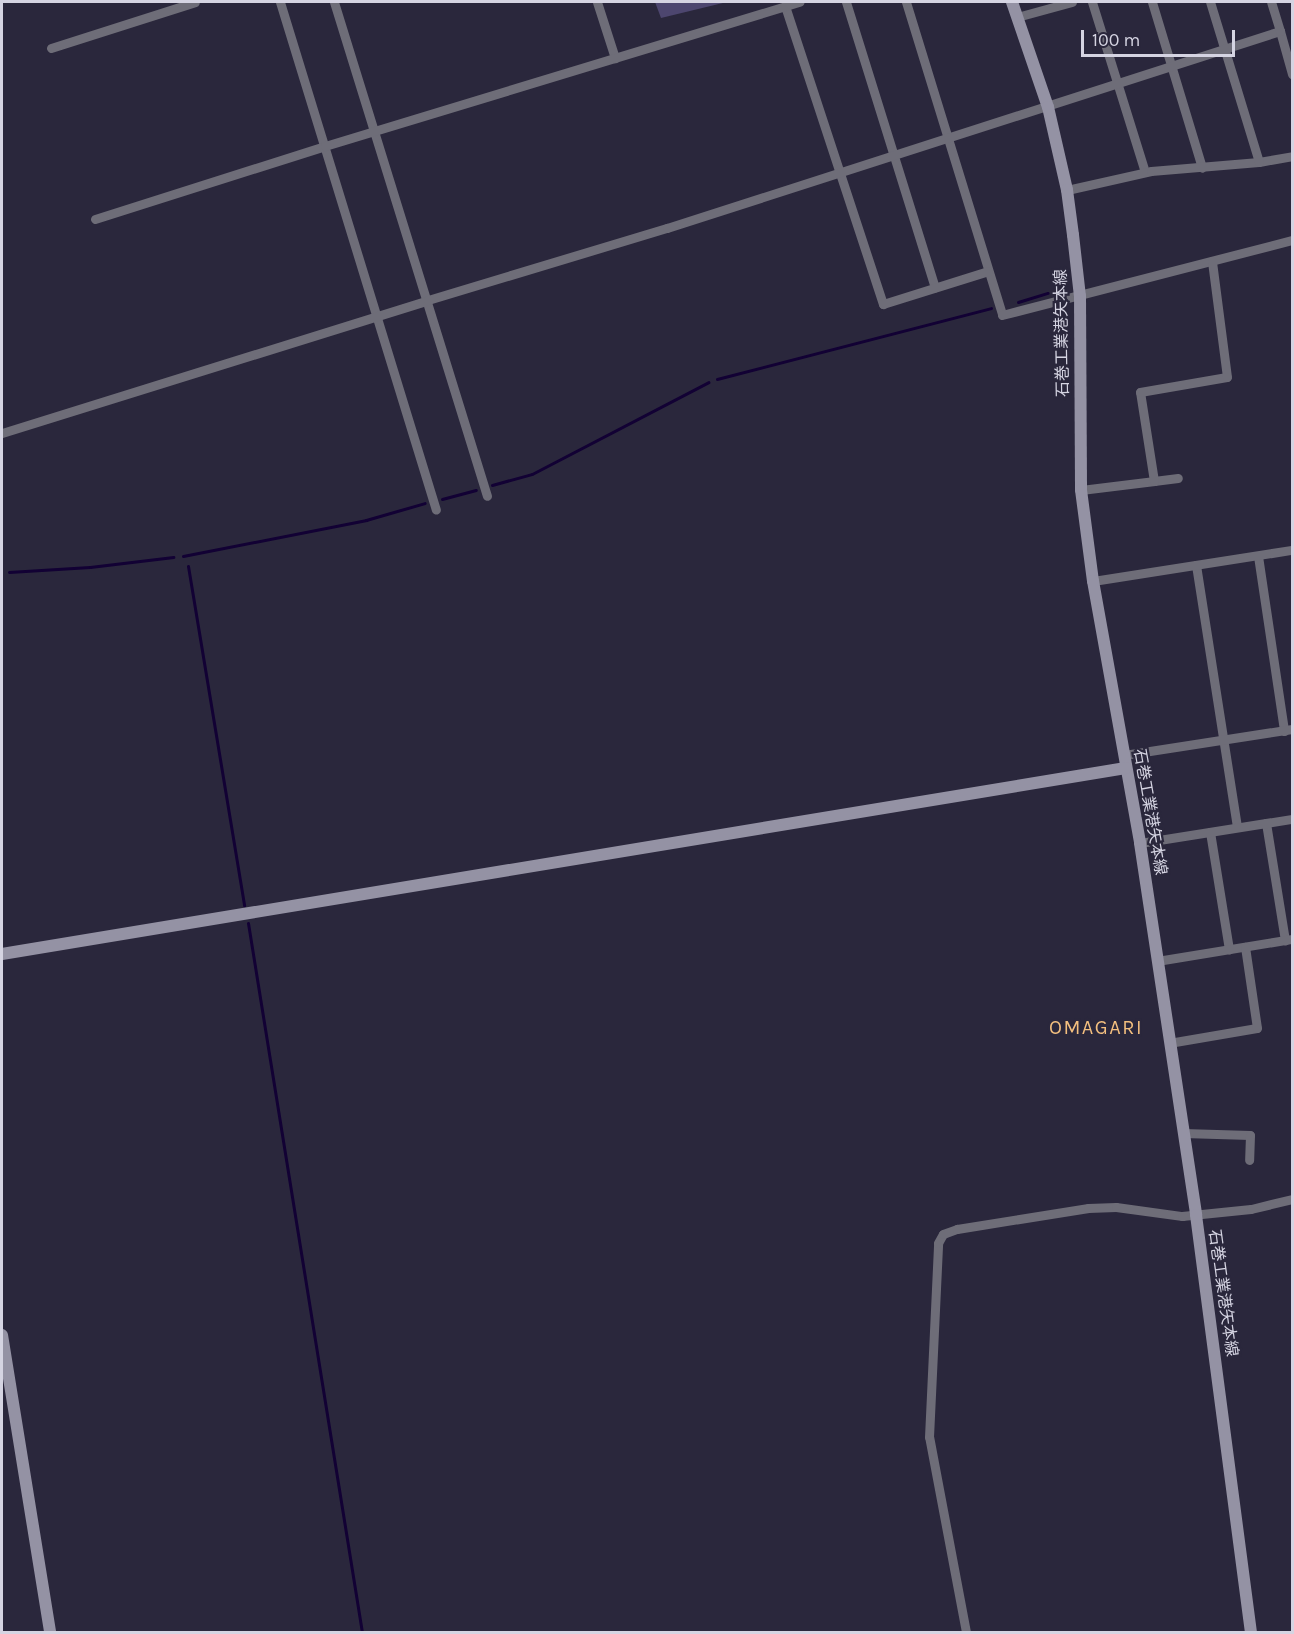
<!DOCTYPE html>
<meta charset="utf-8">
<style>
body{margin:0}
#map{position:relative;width:1294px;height:1634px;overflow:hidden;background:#2a273c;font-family:Karla,"Noto Sans JP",sans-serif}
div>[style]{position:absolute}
.green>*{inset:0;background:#4d466f}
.stream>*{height:3px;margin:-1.5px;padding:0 1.5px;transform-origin:1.5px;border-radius:1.5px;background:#120134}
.street>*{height:9px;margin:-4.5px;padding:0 4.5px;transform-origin:4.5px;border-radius:4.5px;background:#6e6d78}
.secondary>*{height:12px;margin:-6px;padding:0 6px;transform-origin:6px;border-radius:6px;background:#9492a4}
span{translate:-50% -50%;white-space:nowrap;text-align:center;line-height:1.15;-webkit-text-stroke:4.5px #2a273c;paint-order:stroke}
.street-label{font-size:16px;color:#d5d4e2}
.quarter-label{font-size:20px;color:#f3bf7f;letter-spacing:1.5px}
.frame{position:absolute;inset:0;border:3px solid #d5d4e2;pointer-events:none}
.scale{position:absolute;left:1081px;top:30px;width:154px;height:27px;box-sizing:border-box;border:3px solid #d5d4e2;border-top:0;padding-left:8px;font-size:18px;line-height:21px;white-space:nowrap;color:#d5d4e2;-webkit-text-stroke:4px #2a273c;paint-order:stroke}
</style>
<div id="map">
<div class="green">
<i style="clip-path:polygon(655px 2px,727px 2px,661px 18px)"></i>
</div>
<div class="stream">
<i style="left:1018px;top:302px;width:31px;rotate:-17deg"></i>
<i style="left:717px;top:379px;width:283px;rotate:-14.5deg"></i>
<i style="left:492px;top:485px;width:41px;rotate:-15.4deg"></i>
<i style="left:532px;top:474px;width:199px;rotate:-27.5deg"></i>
<i style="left:442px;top:499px;width:35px;rotate:-15deg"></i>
<i style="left:183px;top:556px;width:187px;rotate:-11.1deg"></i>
<i style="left:366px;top:520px;width:61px;rotate:-16.1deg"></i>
<i style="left:188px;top:566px;width:344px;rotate:80.6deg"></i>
<i style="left:9px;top:572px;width:81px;rotate:-3.5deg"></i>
<i style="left:90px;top:567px;width:84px;rotate:-6.9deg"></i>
<i style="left:248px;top:923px;width:718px;rotate:80.87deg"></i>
</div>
<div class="street">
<i style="left:280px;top:2px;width:531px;rotate:72.93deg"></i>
<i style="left:334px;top:2px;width:517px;rotate:72.79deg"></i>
<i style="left:597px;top:2px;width:59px;rotate:72.2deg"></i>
<i style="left:846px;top:2px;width:299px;rotate:72.7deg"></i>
<i style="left:906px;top:2px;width:327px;rotate:72.9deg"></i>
<i style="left:1002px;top:315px;width:300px;rotate:-14.5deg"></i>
<i style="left:1092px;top:2px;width:178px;rotate:72.7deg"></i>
<i style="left:1152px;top:2px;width:173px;rotate:73.2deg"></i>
<i style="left:785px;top:6px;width:314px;rotate:71.8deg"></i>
<i style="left:883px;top:304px;width:110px;rotate:-17.4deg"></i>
<i style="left:1017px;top:17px;width:57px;rotate:-15.3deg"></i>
<i style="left:1280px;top:31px;width:45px;rotate:74.4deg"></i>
<i style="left:51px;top:48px;width:151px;rotate:-17.7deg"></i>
<i style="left:1259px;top:162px;width:34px;rotate:-10deg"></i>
<i style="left:1067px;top:190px;width:86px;rotate:-12.7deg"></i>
<i style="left:1151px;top:171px;width:108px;rotate:-4.8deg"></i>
<i style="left:1259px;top:162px;width:167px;rotate:-107deg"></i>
<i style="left:95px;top:219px;width:241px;rotate:-17.6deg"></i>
<i style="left:325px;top:146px;width:496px;rotate:-16.9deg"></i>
<i style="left:2px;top:433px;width:446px;rotate:-17.3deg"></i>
<i style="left:428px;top:300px;width:250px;rotate:-16.8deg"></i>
<i style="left:667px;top:228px;width:644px;rotate:-17.82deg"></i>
<i style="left:1280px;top:31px;width:30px;rotate:-107deg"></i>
<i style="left:1154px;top:481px;width:24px;rotate:-7deg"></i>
<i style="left:1081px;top:490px;width:74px;rotate:-7deg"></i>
<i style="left:1154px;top:481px;width:90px;rotate:-98.9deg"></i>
<i style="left:1140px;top:392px;width:88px;rotate:-9.8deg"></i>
<i style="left:1227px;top:377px;width:117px;rotate:-97.4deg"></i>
<i style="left:1258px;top:556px;width:177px;rotate:81.5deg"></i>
<i style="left:1196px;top:565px;width:265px;rotate:81.1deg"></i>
<i style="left:1093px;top:581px;width:201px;rotate:-8.9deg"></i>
<i style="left:1124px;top:755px;width:170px;rotate:-8.8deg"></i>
<i style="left:1266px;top:823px;width:119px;rotate:80.8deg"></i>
<i style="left:1210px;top:832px;width:119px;rotate:80.8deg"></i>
<i style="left:1140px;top:843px;width:154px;rotate:-9deg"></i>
<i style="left:1157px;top:961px;width:137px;rotate:-9.3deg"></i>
<i style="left:1169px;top:1043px;width:89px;rotate:-9.7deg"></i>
<i style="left:1257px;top:1028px;width:82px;rotate:-98.4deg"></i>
<i style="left:1183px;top:1133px;width:67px;rotate:1.7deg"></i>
<i style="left:1250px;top:1135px;width:25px;rotate:92deg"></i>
<i style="left:966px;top:1632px;width:198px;rotate:-100.7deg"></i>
<i style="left:929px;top:1437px;width:194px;rotate:-87.3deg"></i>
<i style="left:938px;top:1243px;width:10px;rotate:-61deg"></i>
<i style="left:943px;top:1234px;width:15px;rotate:-20deg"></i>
<i style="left:957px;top:1229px;width:133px;rotate:-9.1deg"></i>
<i style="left:1088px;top:1208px;width:28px;rotate:-2deg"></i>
<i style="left:1116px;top:1207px;width:67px;rotate:7.8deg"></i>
<i style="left:1182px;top:1216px;width:69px;rotate:-5.8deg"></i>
<i style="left:1251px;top:1209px;width:42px;rotate:-13.7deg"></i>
</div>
<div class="secondary">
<i style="left:1012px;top:2px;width:111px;rotate:71.1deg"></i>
<i style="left:1048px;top:107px;width:85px;rotate:77.1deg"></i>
<i style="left:1067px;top:190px;width:45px;rotate:82.4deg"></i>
<i style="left:1073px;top:235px;width:61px;rotate:83.5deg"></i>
<i style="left:1080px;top:296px;width:194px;rotate:89.7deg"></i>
<i style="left:1081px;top:490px;width:92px;rotate:82.5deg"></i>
<i style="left:1093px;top:581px;width:266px;rotate:79.8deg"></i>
<i style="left:1140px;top:843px;width:376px;rotate:81.4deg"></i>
<i style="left:1196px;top:1215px;width:421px;rotate:82.5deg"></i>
<i style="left:2px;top:954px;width:1139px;rotate:-9.4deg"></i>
<i style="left:2px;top:1335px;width:301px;rotate:80.8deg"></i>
</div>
<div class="street-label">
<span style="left:1062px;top:333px;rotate:-91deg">石巻工業港矢本線</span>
<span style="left:1150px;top:812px;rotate:80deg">石巻工業港矢本線</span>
<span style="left:1223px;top:1293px;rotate:82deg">石巻工業港矢本線</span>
</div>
<div class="quarter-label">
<span style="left:1096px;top:1027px">OMAGARI</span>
</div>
<div class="frame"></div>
<div class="scale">100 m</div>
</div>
